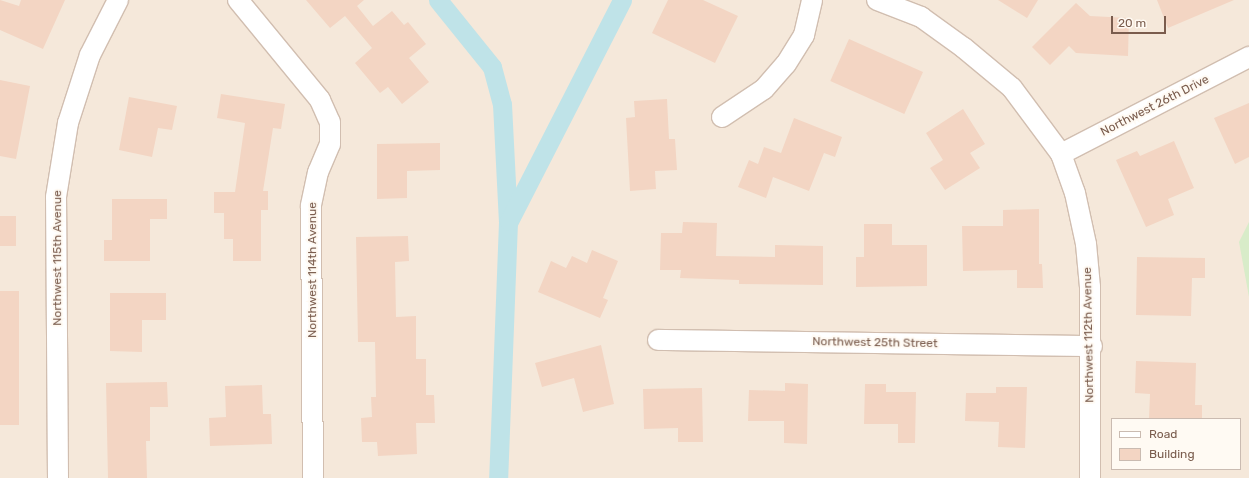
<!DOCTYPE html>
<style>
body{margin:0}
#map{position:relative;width:1249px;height:478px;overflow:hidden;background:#fdf6ec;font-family:Rubik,sans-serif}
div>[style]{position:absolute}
.residential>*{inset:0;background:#f5e8da}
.green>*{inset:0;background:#d8ecc9}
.canal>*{height:19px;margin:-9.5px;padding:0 9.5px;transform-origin:9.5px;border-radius:9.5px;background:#bfe3e8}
.building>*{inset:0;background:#f3d5c3;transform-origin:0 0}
.roads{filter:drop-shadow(1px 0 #d1beb0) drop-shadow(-1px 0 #d1beb0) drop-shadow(0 1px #d1beb0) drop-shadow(0 -1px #d1beb0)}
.minor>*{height:20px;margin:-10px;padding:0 10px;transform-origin:10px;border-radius:10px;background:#fff}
span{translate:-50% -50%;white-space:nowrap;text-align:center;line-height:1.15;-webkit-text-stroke:4px #fffaf3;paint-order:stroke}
.street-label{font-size:12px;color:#7a5c4d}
.legend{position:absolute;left:1111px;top:418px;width:130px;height:52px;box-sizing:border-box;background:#fffaf3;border:1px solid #cabbb1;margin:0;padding:5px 7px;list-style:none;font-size:12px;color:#7a5c4d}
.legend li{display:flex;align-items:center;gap:8px;height:20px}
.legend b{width:20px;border:1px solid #cabbb1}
.scale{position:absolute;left:1111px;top:16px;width:55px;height:18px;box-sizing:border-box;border:2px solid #7a5c4d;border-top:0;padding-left:5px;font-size:12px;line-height:14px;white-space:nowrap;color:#7a5c4d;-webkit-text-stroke:3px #fffaf3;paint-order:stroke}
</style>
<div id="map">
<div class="residential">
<i style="clip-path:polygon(evenodd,0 0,1249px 0,1249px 478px,0 478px,0 0,1112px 419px,1240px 419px,1240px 469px,1112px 469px,1112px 419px)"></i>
</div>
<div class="green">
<i style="clip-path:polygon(1249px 222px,1249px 297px,1239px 242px)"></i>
</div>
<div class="canal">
<i style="left:438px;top:0;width:86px;rotate:51.1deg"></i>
<i style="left:492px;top:67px;width:38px;rotate:75deg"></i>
<i style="left:502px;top:104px;width:118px;rotate:87.1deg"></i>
<i style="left:508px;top:222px;width:256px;rotate:92.2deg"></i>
<i style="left:509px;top:221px;width:248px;rotate:-62.9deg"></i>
</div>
<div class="building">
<i style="clip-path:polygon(0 0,19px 6px,21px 0,65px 0,43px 49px,0 30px)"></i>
<i style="clip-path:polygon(306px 0,364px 0,357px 6px,373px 26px,392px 11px,404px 25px,408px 22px,426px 44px,409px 58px,429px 82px,402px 104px,388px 87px,380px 93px,355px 63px,372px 48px,345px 16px,330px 28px)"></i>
<i style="clip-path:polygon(668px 0,703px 0,738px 16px,715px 63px,652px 33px)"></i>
<i style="clip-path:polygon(998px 0,1038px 0,1027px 18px)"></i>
<i style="clip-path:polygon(1157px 0,1234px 0,1168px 28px)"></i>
<i style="clip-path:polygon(1076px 3px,1090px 16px,1129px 18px,1128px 56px,1076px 53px,1069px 46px,1050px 65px,1032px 47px)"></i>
<i style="left:849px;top:39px;width:81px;height:46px;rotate:24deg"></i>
<i style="clip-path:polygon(0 80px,30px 86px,16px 159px,0 156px)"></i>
<i style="clip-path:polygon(221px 94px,285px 104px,281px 129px,273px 128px,263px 191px,268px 191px,268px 210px,261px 210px,261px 261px,233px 261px,233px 239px,224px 239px,224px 213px,214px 213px,214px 192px,235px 192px,245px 123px,217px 118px)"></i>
<i style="clip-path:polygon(129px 97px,177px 106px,172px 130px,158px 128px,152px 157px,119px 150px)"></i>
<i style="clip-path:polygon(667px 99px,669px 139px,675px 139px,677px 170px,655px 171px,656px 189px,630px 191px,626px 118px,635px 117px,634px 101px)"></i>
<i style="clip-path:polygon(1249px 103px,1249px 157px,1235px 164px,1214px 118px)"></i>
<i style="clip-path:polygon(963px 109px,985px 144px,970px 153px,980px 168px,945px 190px,930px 168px,943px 160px,926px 133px)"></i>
<i style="clip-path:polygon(794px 118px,842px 137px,835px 157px,824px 153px,809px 191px,773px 177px,766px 198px,738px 187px,749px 160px,758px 164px,764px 147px,781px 153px)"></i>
<i style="clip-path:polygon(1174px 141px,1194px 188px,1168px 199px,1174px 215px,1146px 227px,1116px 160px,1137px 151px,1140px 156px)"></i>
<i style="clip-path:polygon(440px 143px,440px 170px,407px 171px,407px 198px,377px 199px,377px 144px)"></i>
<i style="clip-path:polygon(112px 199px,167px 199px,167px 219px,150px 219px,150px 261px,104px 261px,104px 240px,112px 240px)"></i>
<i style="clip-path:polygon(1039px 209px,1039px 264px,1042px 264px,1043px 288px,1017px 288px,1017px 270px,963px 271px,962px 226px,1003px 226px,1003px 210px)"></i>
<i style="left:0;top:216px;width:16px;height:30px"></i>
<i style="clip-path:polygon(683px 222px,717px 223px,716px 256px,775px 257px,775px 245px,823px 246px,823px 285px,739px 284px,739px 280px,680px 278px,681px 270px,660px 270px,661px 233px,682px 233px)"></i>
<i style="clip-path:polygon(864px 224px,892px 224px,892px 245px,927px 245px,927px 286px,856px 287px,856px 257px,864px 257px)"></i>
<i style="clip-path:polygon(408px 236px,409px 261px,395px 262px,396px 317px,416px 316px,416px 359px,426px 359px,426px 395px,434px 395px,435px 423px,416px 423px,417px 454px,378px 456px,377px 442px,362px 442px,361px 418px,372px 417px,371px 397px,376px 397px,375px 342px,358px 342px,356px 237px)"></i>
<i style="clip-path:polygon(592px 250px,618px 261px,603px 298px,608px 300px,600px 318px,538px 292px,551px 261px,566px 268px,572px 256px,587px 263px)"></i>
<i style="clip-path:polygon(1137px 257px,1205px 258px,1205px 278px,1192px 278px,1191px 316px,1136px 315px)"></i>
<i style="left:0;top:291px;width:19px;height:134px"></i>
<i style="clip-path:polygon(110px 293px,166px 293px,166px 320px,142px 320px,142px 352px,110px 351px)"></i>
<i style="clip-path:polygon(601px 345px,614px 404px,583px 412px,574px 378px,542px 387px,535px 363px)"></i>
<i style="clip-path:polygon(1136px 361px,1196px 363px,1195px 405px,1202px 405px,1202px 419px,1149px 419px,1150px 394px,1135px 393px)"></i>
<i style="clip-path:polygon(167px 382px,168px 407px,150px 407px,150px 441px,146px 441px,147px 478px,108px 478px,106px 383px)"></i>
<i style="clip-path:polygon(785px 383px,808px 384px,807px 444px,784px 443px,784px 421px,748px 421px,749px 390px,785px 391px)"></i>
<i style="clip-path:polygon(865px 384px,886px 384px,886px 392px,916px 392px,915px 443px,898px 443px,898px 424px,864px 424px)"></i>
<i style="clip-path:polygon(262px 385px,263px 414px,271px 414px,272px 444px,210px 446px,209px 418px,226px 417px,225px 386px)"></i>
<i style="clip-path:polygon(996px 387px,1027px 387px,1025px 448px,998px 447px,999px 422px,965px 421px,966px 393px,996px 393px)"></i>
<i style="clip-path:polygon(702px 388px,703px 442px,678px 442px,678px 428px,644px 429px,643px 389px)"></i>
</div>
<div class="roads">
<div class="minor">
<i style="left:238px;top:0;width:129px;rotate:50.6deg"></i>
<i style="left:320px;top:100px;width:24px;rotate:66deg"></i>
<i style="left:330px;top:122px;width:22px;rotate:90deg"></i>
<i style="left:330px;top:144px;width:30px;rotate:113deg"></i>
<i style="left:318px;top:172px;width:35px;rotate:102deg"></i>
<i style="left:311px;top:206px;width:272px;rotate:89.6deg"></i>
<i style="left:877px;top:0;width:47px;rotate:21.1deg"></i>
<i style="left:921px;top:17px;width:53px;rotate:35.8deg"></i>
<i style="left:964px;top:48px;width:62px;rotate:39.8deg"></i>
<i style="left:1012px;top:88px;width:82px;rotate:53.4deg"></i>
<i style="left:1061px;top:154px;width:41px;rotate:70.3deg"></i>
<i style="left:1075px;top:193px;width:52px;rotate:77.8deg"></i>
<i style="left:1086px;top:244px;width:43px;rotate:84.7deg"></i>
<i style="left:1090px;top:287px;width:191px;rotate:90deg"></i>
<i style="left:722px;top:117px;width:50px;rotate:-33.7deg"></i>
<i style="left:764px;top:89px;width:33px;rotate:-49deg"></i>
<i style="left:786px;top:64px;width:34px;rotate:-58deg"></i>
<i style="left:804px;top:35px;width:36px;rotate:-77deg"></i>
<i style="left:1061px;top:154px;width:212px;rotate:-27.3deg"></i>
<i style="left:658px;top:340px;width:434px;rotate:0.8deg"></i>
<i style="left:58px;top:478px;width:281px;rotate:-90.4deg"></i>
<i style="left:56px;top:197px;width:75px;rotate:-80.8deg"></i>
<i style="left:68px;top:123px;width:71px;rotate:-72.1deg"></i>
<i style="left:90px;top:55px;width:62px;rotate:-63deg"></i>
</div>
</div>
<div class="street-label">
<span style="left:1155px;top:106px;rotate:-27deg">Northwest 26th Drive</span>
<span style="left:58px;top:258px;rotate:-90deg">Northwest 115th Avenue</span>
<span style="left:313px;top:270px;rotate:-90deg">Northwest 114th Avenue</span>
<span style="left:1089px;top:335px;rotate:-91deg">Northwest 112th Avenue</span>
<span style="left:875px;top:343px;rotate:1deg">Northwest 25th Street</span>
</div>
<ul class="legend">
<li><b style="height:5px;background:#fff"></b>Road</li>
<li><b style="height:11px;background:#f3d5c3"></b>Building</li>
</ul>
<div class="scale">20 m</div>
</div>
